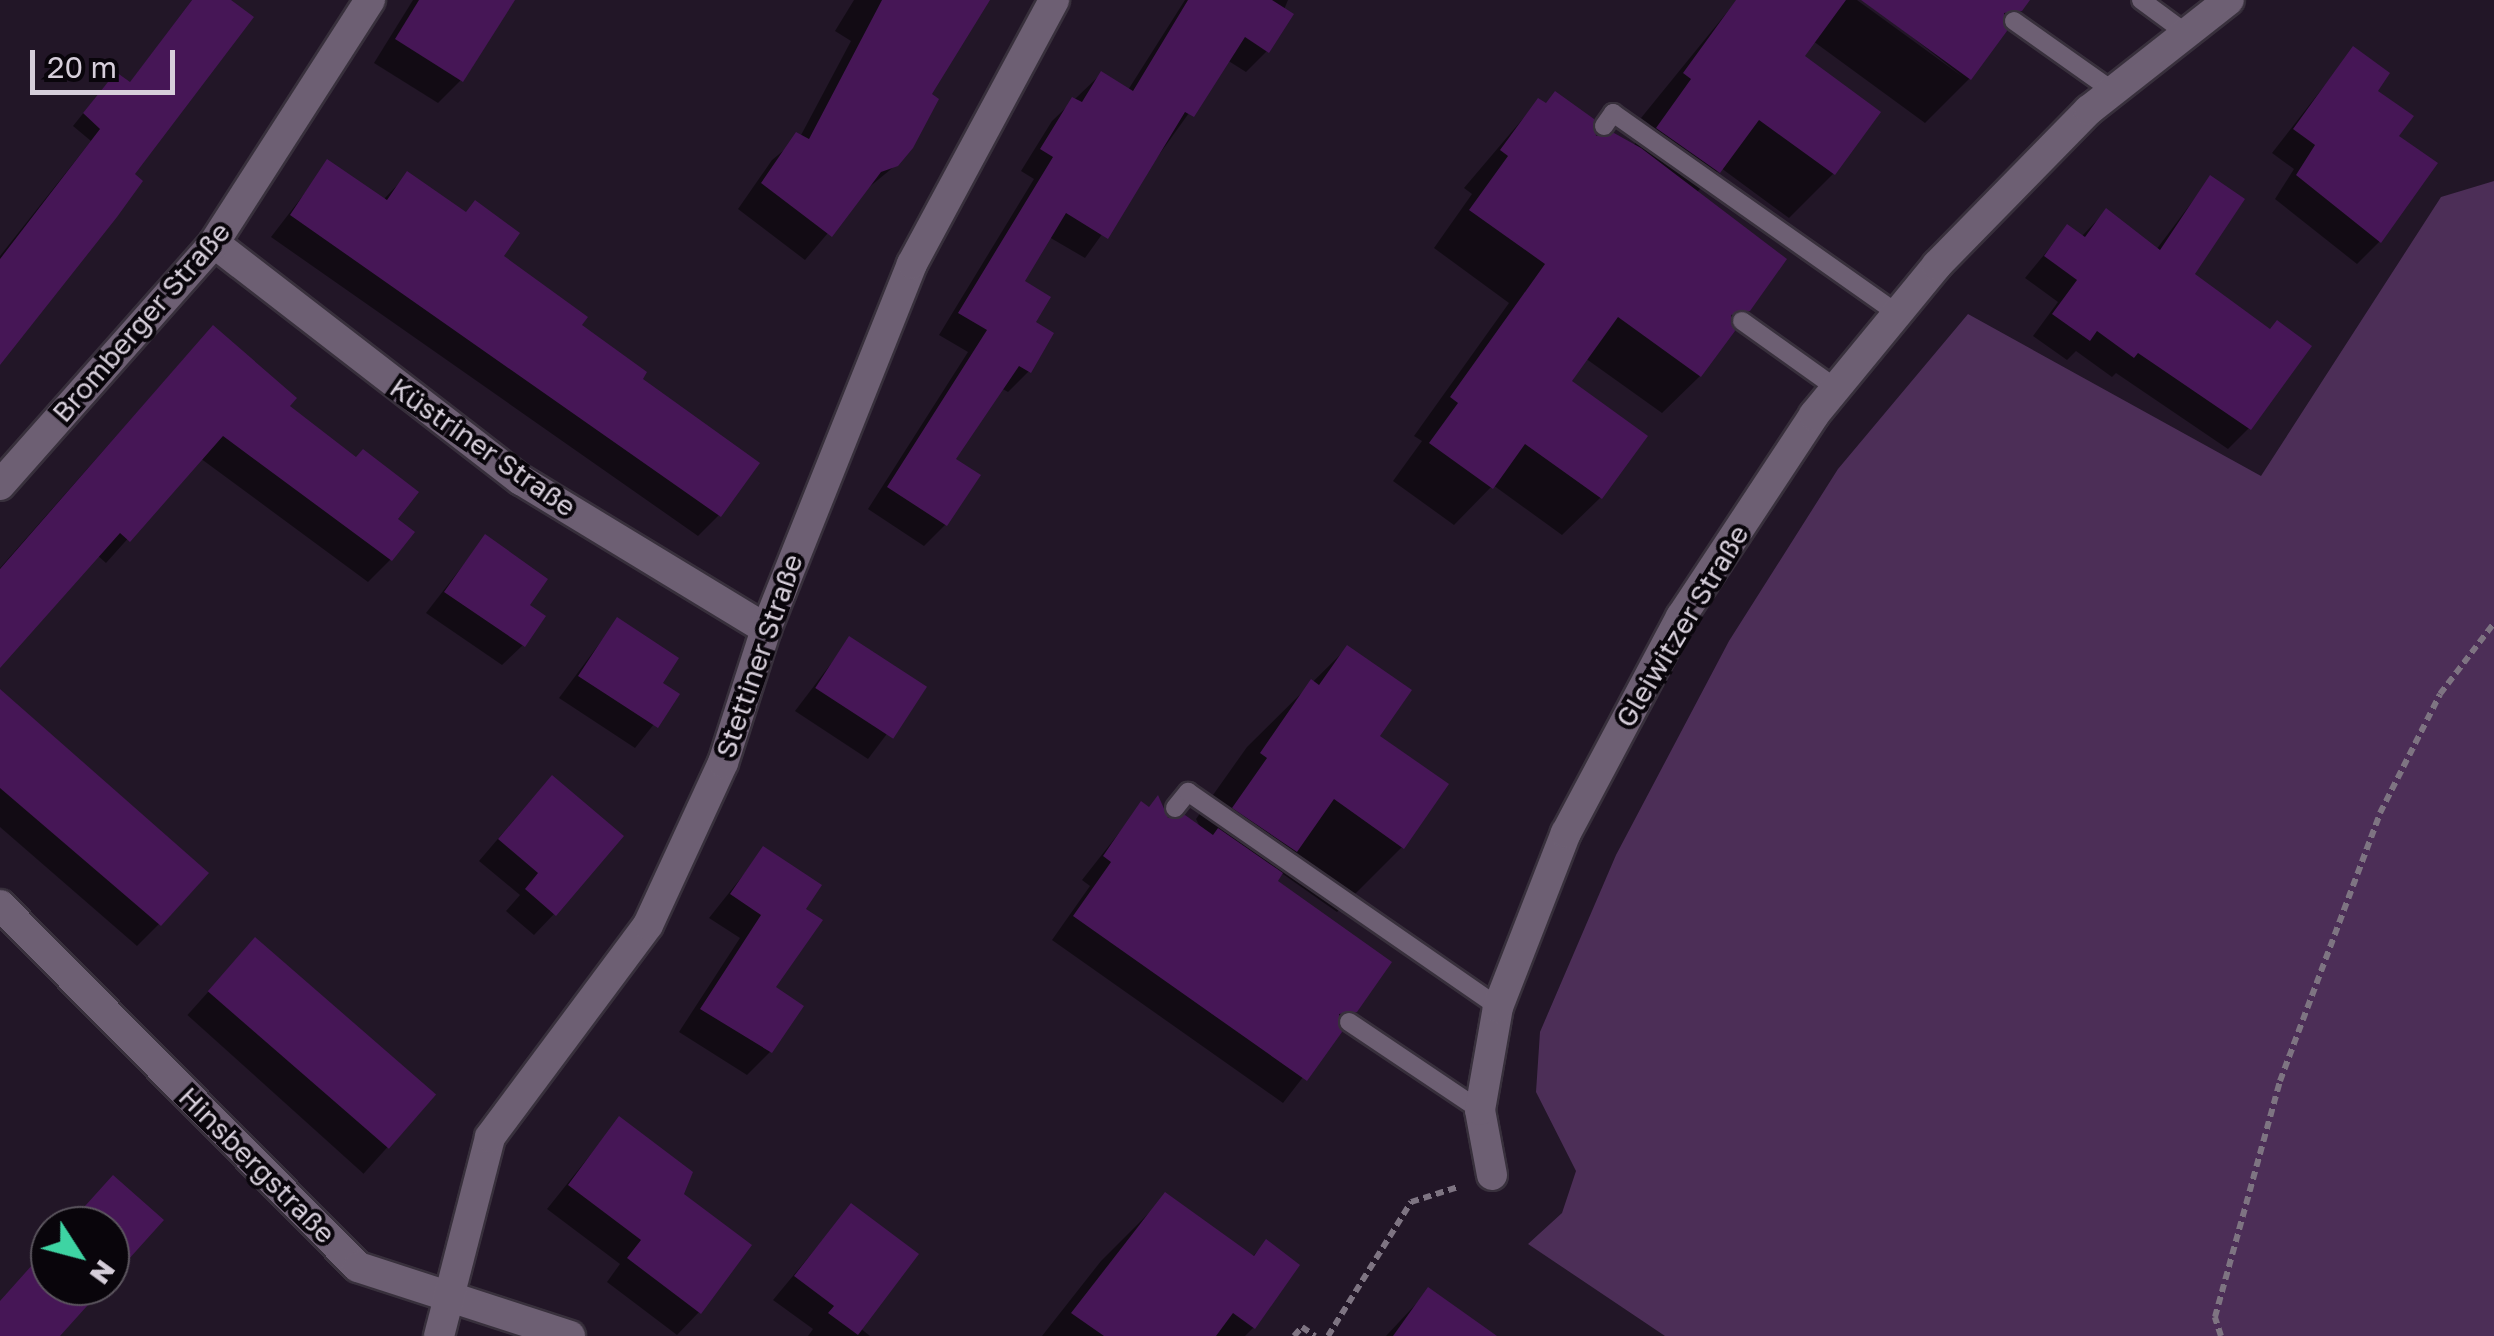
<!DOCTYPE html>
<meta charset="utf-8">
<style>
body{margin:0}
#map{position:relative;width:2494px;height:1336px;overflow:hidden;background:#221627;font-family:"Golos Text",sans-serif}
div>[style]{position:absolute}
.green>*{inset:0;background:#4c2e57}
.shadow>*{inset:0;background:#0007;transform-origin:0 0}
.building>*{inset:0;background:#461656;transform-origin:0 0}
.path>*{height:6px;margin-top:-3px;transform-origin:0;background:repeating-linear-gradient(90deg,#7e7482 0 8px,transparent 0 13px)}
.roads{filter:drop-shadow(2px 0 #38303c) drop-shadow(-2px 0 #38303c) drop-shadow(0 2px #38303c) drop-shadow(0 -2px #38303c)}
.lane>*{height:18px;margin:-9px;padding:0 9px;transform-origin:9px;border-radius:9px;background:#6d5f73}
.street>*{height:30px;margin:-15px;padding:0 15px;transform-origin:15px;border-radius:15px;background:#6d5f73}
span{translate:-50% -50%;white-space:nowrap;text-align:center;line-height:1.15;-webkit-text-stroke:8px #09050b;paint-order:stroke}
.street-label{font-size:28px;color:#d6ceda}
.north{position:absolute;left:30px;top:1206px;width:100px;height:100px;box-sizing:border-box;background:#09050b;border:2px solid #5b555e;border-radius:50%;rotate:126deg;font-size:28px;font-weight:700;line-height:40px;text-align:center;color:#d6ceda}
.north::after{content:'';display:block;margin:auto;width:35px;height:45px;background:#3ed4a3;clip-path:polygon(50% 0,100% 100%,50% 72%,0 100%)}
.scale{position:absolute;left:30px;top:50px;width:145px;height:45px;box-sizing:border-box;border:5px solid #d6ceda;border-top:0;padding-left:12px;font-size:30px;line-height:35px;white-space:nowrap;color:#d6ceda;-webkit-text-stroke:8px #09050b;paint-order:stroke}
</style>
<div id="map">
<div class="green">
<i style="clip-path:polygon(2494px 181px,2494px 1336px,1665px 1336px,1528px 1244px,1562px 1213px,1576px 1171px,1536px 1092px,1540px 1032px,1616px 855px,1729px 641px,1838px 469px,1968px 314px,2261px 476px,2441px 197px)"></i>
</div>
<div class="shadow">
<i style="clip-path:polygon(192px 0,226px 0,132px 175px,0 360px,0 256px,91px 141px,73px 126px,105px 86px,129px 84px)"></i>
<i style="clip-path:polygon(413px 0,512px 0,461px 80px,438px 103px,374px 63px)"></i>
<i style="clip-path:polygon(854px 0,968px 0,896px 165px,862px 193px,805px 260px,738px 209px,772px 160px,800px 137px,851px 41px,835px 31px)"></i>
<i style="clip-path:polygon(1185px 0,1288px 0,1267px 51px,1246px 72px,1227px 60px,1085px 258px,1049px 237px,1021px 282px,1033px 323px,1029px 371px,1008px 392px,1001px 388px,953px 459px,945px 525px,924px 546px,868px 509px,968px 352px,939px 335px,1034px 179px,1021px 171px,1052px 121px,1101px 74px,1128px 90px)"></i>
<i style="clip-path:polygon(1737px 0,1857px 0,1963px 77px,1865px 0,2027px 0,1969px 79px,1925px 123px,1813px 41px,1801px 57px,1878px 112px,1833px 174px,1789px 218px,1721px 168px,1696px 193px,1748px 309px,1700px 376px,1662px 413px,1585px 358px,1568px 382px,1644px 436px,1600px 498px,1562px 535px,1493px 485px,1454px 525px,1393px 481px,1422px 441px,1414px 436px,1509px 303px,1434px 248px,1472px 194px,1464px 188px,1538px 101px,1594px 138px,1633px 146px,1649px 124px,1641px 118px)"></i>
<i style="clip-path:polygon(2353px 49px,2396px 137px,2379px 242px,2357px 264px,2275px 199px,2294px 169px,2272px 153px)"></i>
<i style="clip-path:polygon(328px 163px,383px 200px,408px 174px,464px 214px,500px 256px,640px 380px,719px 515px,698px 536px,271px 237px)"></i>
<i style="clip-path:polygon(2210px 178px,2191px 275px,2249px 428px,2228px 449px,2116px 373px,2112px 377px,2076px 351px,2067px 360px,2033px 336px,2058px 302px,2025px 278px,2067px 227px,2081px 237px,2106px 211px,2156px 250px)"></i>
<i style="clip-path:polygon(191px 351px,286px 406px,395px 520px,390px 560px,368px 582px,200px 458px,106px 563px,97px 555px,0 665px,0 568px)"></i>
<i style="clip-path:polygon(485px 537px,527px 605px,523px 645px,502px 665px,426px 613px)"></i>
<i style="clip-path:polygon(617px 620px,659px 683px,677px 695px,635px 748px,559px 698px)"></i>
<i style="clip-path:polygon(849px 640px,923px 686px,868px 759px,795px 711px)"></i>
<i style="clip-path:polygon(1347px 648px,1402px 847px,1337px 912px,1280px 872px,1274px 881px,1355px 1010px,1283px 1103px,1052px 940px,1090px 886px,1082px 880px,1141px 805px,1166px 821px,1201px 829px,1196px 819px,1247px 747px)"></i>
<i style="clip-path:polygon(0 692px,159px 924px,137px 946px,0 827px)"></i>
<i style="clip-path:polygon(532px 799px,554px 914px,534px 935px,506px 911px,520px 895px,479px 861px)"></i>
<i style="clip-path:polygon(764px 849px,802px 909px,772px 988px,770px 1052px,747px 1075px,679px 1032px,740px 938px,709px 918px)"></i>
<i style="left:255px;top:940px;width:237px;height:101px;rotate:42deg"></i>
<i style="clip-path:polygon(619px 1119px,681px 1195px,699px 1312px,677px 1335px,607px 1282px,620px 1264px,547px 1209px)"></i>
<i style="clip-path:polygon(1166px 1196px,1251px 1258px,1267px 1242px,1296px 1265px,1253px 1328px,1245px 1336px,1042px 1336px,1101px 1261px)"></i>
<i style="clip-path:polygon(851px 1206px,860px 1328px,870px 1336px,808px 1336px,813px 1329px,773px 1300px)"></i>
<i style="clip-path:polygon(1429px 1290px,1493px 1336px,1386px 1336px)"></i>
</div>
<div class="building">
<i style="clip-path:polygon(192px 0,231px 0,254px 17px,135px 174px,143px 181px,117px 217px,0 365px,0 259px,100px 129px,83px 113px,116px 72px,130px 82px)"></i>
<i style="clip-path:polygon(419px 0,515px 0,463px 82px,395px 39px)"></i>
<i style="clip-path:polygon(882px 0,990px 0,932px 94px,939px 99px,913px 148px,898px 166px,881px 172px,832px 237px,761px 183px,796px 132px,809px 139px)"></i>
<i style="clip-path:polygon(1188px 0,1272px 0,1294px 14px,1269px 53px,1245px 37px,1194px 117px,1185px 112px,1108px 239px,1066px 213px,1025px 281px,1051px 297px,1036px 322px,1054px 333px,1031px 373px,1019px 366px,956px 459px,981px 475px,947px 526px,887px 487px,987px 330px,958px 313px,1053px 157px,1040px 149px,1072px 97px,1082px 102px,1101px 71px,1133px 91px)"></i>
<i style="clip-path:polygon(1736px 0,1846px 0,1805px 56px,1881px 112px,1835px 175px,1759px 120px,1720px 173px,1656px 128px,1691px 79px,1683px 73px)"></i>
<i style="clip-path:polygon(1861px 0,2030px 0,2022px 11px,2004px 13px,2007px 31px,1971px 80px)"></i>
<i style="clip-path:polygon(2353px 46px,2390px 73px,2378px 91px,2414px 116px,2399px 136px,2438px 163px,2381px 243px,2296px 175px,2315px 145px,2293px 129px)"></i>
<i style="clip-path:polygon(1555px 91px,1594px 119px,1596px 136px,1614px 133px,1641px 148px,1787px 259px,1750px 311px,1731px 315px,1735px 331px,1701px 377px,1618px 317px,1572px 381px,1648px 436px,1602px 499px,1525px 444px,1493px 489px,1429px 443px,1458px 403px,1450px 397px,1545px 264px,1469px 210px,1508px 156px,1500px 150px,1538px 98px,1546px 103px)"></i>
<i style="clip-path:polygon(327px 159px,387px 200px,407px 171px,466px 212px,475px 200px,520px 233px,504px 256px,588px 317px,582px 325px,647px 372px,643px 379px,760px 463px,721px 517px,290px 215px)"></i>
<i style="clip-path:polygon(2210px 175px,2245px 199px,2195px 274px,2270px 329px,2277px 320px,2312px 346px,2251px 430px,2138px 353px,2134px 358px,2097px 331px,2090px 341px,2052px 314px,2077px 280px,2044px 256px,2067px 224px,2085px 237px,2106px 208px,2160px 250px)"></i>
<i style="clip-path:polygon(213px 325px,297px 398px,290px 406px,356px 457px,363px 449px,419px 492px,398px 519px,415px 532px,392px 561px,223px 436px,130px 542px,120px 533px,0 668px,0 569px)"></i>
<i style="clip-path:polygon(485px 534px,548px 579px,530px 605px,546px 616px,525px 647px,444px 592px)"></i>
<i style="clip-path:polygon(617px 617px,679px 658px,663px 683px,680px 694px,658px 728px,578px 676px)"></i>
<i style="left:849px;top:636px;width:93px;height:62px;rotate:33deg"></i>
<i style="clip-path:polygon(1347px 645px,1412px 690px,1380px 736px,1449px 784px,1404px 849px,1334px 799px,1297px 852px,1232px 808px,1267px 758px,1260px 753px,1311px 679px,1319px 685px)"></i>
<i style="clip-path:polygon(0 689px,209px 873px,161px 926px,0 788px)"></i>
<i style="clip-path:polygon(552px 775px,624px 836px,556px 916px,525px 889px,538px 873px,498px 839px)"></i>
<i style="clip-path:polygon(1158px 795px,1168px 818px,1185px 815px,1213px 835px,1218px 828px,1283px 873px,1278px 881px,1392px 962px,1357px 1012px,1339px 1014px,1342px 1032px,1307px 1081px,1073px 916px,1111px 862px,1103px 856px,1141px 801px,1149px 807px)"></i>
<i style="clip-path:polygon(763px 846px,822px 885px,806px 909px,823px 920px,776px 987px,804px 1006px,772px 1053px,700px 1009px,761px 915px,730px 894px)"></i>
<i style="left:255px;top:937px;width:240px;height:72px;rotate:41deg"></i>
<i style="clip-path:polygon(619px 1116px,693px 1172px,684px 1194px,752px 1245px,701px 1314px,627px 1258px,641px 1240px,568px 1185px)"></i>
<i style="clip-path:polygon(113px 1175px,164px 1220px,110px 1280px,110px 1226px,67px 1226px)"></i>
<i style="clip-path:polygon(1165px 1192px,1254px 1256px,1266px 1239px,1300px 1265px,1255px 1329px,1233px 1313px,1216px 1336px,1104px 1336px,1071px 1313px)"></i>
<i style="clip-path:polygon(851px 1203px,919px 1254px,858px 1335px,828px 1313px,834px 1306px,794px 1276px)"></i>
<i style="clip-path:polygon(50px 1245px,50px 1286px,105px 1286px,60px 1336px,0 1336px,0 1301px)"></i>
<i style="clip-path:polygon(1428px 1287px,1497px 1336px,1393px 1336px)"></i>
</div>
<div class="path">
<i style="left:1294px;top:1336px;width:12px;rotate:-48deg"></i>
<i style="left:1302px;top:1327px;width:16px;rotate:35deg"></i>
<i style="left:1328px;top:1336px;width:158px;rotate:-58.2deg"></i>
<i style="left:1411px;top:1202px;width:49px;rotate:-17.7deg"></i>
<i style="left:2221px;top:1336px;width:20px;rotate:-108deg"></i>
<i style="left:2215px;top:1317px;width:245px;rotate:-74.6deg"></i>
<i style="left:2280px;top:1081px;width:286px;rotate:-69.5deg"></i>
<i style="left:2380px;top:813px;width:133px;rotate:-63.2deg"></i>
<i style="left:2440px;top:694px;width:89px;rotate:-52.7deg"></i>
</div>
<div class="roads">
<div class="lane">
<i style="left:2141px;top:0;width:56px;rotate:36.3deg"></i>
<i style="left:2014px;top:21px;width:121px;rotate:35.3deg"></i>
<i style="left:1604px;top:126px;width:16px;rotate:-55deg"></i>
<i style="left:1613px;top:113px;width:349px;rotate:35.2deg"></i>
<i style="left:1742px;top:321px;width:115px;rotate:35.5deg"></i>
<i style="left:1175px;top:808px;width:21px;rotate:-51deg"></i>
<i style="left:1188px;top:792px;width:377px;rotate:34.7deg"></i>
<i style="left:1349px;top:1022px;width:158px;rotate:33.9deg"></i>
</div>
<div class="street">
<i style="left:214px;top:243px;width:388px;rotate:37.7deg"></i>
<i style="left:521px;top:480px;width:287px;rotate:31.3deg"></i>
<i style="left:0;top:485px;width:323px;rotate:-48.5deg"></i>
<i style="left:214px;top:243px;width:289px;rotate:-57.3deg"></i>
<i style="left:0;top:905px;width:509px;rotate:45.32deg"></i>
<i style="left:358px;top:1267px;width:223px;rotate:18deg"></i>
<i style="left:1492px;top:1175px;width:66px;rotate:-100.5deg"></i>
<i style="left:1480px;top:1110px;width:105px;rotate:-80.1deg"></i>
<i style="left:1498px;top:1007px;width:187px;rotate:-68.7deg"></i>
<i style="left:1566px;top:833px;width:245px;rotate:-62deg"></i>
<i style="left:1681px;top:617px;width:242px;rotate:-56.6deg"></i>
<i style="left:1814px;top:415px;width:194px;rotate:-50.6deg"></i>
<i style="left:1937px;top:265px;width:217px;rotate:-45.6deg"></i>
<i style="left:2089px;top:110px;width:178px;rotate:-38.2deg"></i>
<i style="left:439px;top:1336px;width:205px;rotate:-75.6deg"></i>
<i style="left:490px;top:1137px;width:264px;rotate:-53.3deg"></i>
<i style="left:648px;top:925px;width:179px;rotate:-65.2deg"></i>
<i style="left:723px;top:763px;width:141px;rotate:-72.2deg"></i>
<i style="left:766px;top:629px;width:393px;rotate:-68.2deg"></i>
<i style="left:912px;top:264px;width:300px;rotate:-61.7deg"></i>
</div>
</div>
<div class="street-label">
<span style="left:141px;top:322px;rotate:-49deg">Bromberger Straße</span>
<span style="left:483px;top:447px;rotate:35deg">Küstriner Straße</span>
<span style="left:1682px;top:626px;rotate:-59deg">Gleiwitzer Straße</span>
<span style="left:759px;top:656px;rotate:-71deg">Stettiner Straße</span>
<span style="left:257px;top:1165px;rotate:45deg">Hinsbergstraße</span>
</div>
<div class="north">N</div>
<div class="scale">20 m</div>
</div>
